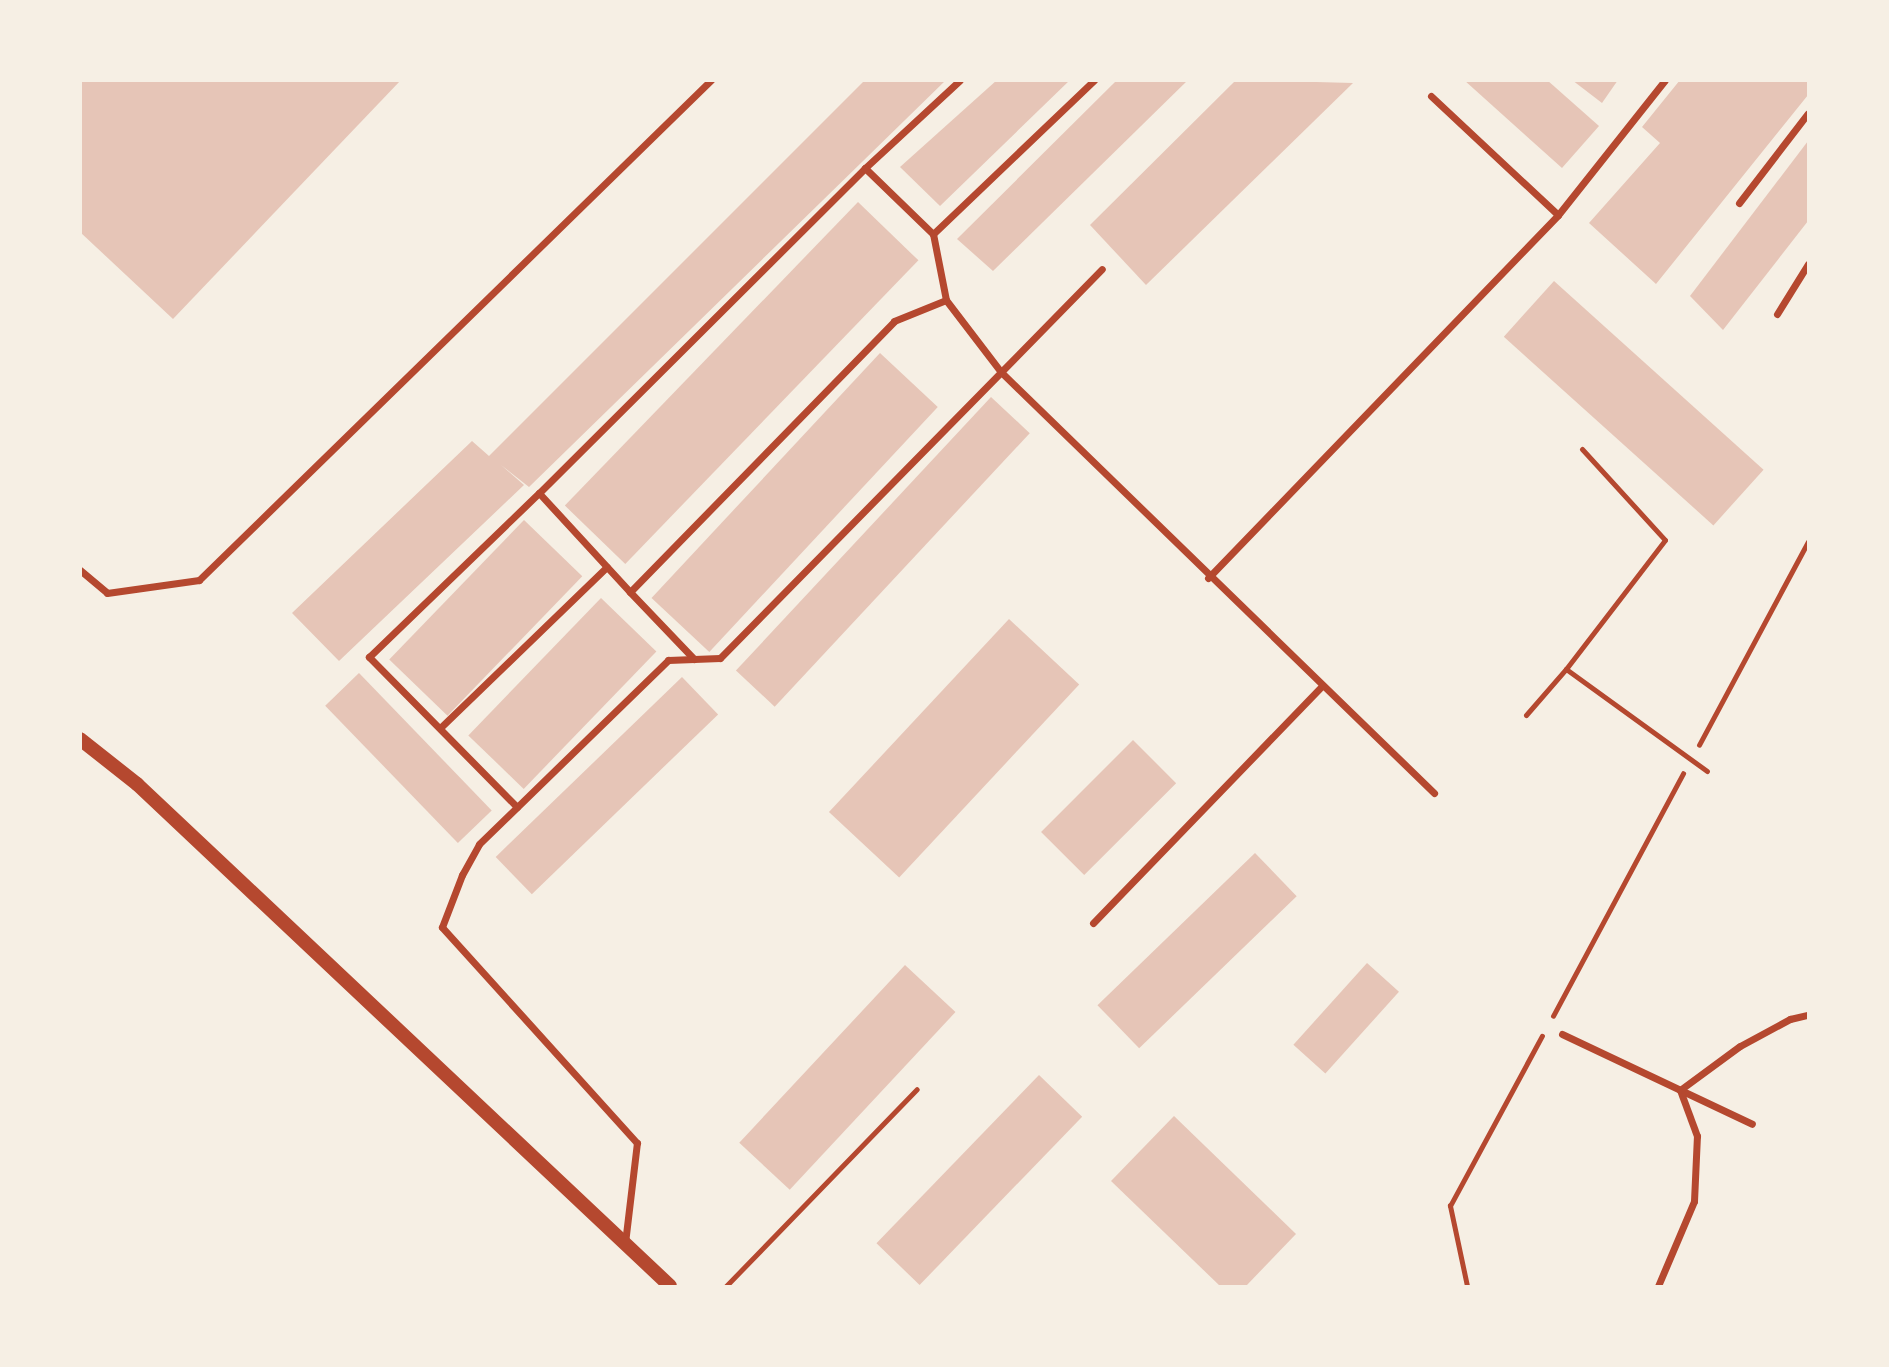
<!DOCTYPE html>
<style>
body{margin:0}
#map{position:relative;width:1889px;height:1367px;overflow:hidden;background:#f6efe4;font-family:"Source Serif 4",serif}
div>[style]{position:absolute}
.building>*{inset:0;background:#e6c5b7;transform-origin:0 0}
.path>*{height:4.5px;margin:-2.25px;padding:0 2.25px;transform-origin:2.25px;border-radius:2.25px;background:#b5482f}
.service>*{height:5px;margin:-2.5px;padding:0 2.5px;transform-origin:2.5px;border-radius:2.5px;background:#b5482f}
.minor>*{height:7px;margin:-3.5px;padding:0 3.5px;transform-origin:3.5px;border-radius:3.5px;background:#b5482f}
.secondary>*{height:14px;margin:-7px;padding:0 7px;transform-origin:7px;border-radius:7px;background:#b5482f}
span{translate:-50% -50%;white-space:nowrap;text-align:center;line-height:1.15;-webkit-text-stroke:7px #f6efe4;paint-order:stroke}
.frame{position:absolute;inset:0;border:82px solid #f6efe4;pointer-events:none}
</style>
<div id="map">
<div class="building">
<i style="clip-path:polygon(80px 80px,401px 80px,173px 319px,80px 232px)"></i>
<i style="clip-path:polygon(865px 80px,946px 80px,529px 487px,501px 465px,524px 485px,339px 661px,292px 613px,472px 441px,489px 456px)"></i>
<i style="clip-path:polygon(997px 80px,1070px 80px,940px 206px,900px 167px)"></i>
<i style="clip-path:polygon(1117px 80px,1188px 80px,993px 271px,957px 239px)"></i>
<i style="clip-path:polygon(1236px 80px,1353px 83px,1146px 285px,1090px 225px)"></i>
<i style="clip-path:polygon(1464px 80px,1547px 80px,1599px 126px,1562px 168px)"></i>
<i style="clip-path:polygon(1572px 80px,1618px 80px,1602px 103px)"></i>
<i style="clip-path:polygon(1680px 80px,1808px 80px,1808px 95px,1656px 284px,1589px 223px,1660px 143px,1642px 127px)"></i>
<i style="clip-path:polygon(1808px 141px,1808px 221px,1723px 330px,1690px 296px)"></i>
<i style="left:858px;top:202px;width:84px;height:422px;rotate:44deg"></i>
<i style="left:1554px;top:281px;width:282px;height:75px;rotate:42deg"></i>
<i style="left:880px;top:353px;width:79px;height:335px;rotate:43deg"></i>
<i style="left:991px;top:397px;width:53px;height:374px;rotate:43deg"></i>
<i style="left:524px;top:520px;width:81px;height:194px;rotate:44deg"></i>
<i style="left:601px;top:598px;width:77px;height:191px;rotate:44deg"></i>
<i style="left:1009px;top:619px;width:96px;height:264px;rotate:43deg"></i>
<i style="left:359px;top:673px;width:191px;height:47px;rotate:46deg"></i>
<i style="left:682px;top:677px;width:52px;height:259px;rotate:46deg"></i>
<i style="left:1133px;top:740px;width:61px;height:130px;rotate:45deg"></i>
<i style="left:1255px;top:853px;width:60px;height:219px;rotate:46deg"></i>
<i style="left:1367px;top:963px;width:43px;height:110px;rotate:42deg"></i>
<i style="left:905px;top:965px;width:69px;height:243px;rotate:43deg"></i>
<i style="left:1039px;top:1075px;width:60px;height:234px;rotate:44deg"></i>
<i style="clip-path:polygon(1174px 1116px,1296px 1234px,1246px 1286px,1220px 1286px,1111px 1181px)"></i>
</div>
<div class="path">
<i style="left:1699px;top:745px;width:230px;rotate:-61.8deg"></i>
<i style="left:1553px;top:1016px;width:275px;rotate:-61.8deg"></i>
<i style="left:1467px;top:1286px;width:82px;rotate:-102deg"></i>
<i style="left:1450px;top:1206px;width:193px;rotate:-61.6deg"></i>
</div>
<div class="service">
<i style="left:1582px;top:449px;width:123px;rotate:47.6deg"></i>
<i style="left:1665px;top:540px;width:163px;rotate:127.5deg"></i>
<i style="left:1566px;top:669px;width:174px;rotate:35.9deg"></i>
<i style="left:1526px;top:715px;width:61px;rotate:-49deg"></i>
<i style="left:726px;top:1286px;width:274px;rotate:-45.9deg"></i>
</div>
<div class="minor">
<i style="left:1431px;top:96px;width:174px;rotate:43.1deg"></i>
<i style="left:1739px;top:203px;width:113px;rotate:-52.5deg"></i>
<i style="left:933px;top:234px;width:95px;rotate:-135.9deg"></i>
<i style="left:865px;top:168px;width:129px;rotate:-42.8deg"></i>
<i style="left:946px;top:300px;width:67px;rotate:-101.1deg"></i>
<i style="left:933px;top:234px;width:223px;rotate:-43.7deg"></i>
<i style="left:1777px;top:314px;width:59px;rotate:-58.2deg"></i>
<i style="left:539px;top:493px;width:460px;rotate:-44.9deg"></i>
<i style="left:80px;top:570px;width:35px;rotate:40deg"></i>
<i style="left:107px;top:593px;width:93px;rotate:-8deg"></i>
<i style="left:199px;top:580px;width:716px;rotate:-44.32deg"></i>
<i style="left:1208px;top:578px;width:504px;rotate:-46.04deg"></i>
<i style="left:1558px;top:215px;width:172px;rotate:-51.6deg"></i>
<i style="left:694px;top:659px;width:93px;rotate:-133.7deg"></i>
<i style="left:630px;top:592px;width:378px;rotate:-45.7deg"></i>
<i style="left:894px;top:321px;width:56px;rotate:-22deg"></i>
<i style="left:946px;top:300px;width:91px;rotate:52.6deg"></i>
<i style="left:1001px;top:372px;width:144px;rotate:-45.6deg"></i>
<i style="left:440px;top:728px;width:232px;rotate:-44deg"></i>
<i style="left:517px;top:807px;width:211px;rotate:-134.6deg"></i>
<i style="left:369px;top:657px;width:236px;rotate:-44deg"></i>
<i style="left:539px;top:493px;width:134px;rotate:47.4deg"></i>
<i style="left:1093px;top:923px;width:330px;rotate:-46deg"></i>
<i style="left:1562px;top:1034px;width:210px;rotate:25.3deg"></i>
<i style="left:625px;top:1243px;width:101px;rotate:-83.2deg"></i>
<i style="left:637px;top:1143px;width:291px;rotate:-132.1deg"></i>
<i style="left:442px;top:927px;width:56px;rotate:-69deg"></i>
<i style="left:462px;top:875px;width:35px;rotate:-61deg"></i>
<i style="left:479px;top:844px;width:264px;rotate:-44.2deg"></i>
<i style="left:668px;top:660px;width:52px;rotate:-2.2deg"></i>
<i style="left:720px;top:658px;width:401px;rotate:-45.5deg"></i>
<i style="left:1001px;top:372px;width:604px;rotate:44.19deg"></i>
<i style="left:1658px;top:1286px;width:92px;rotate:-67deg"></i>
<i style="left:1694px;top:1201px;width:65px;rotate:-87.4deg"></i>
<i style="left:1697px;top:1136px;width:49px;rotate:-110.3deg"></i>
<i style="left:1680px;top:1090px;width:74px;rotate:-36.3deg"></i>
<i style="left:1740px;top:1046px;width:57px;rotate:-28.4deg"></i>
<i style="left:1790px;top:1019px;width:18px;rotate:-13deg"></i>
</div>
<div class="secondary">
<i style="left:80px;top:739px;width:73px;rotate:38.3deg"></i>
<i style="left:137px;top:784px;width:732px;rotate:43.28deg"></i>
</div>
<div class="frame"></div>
</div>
